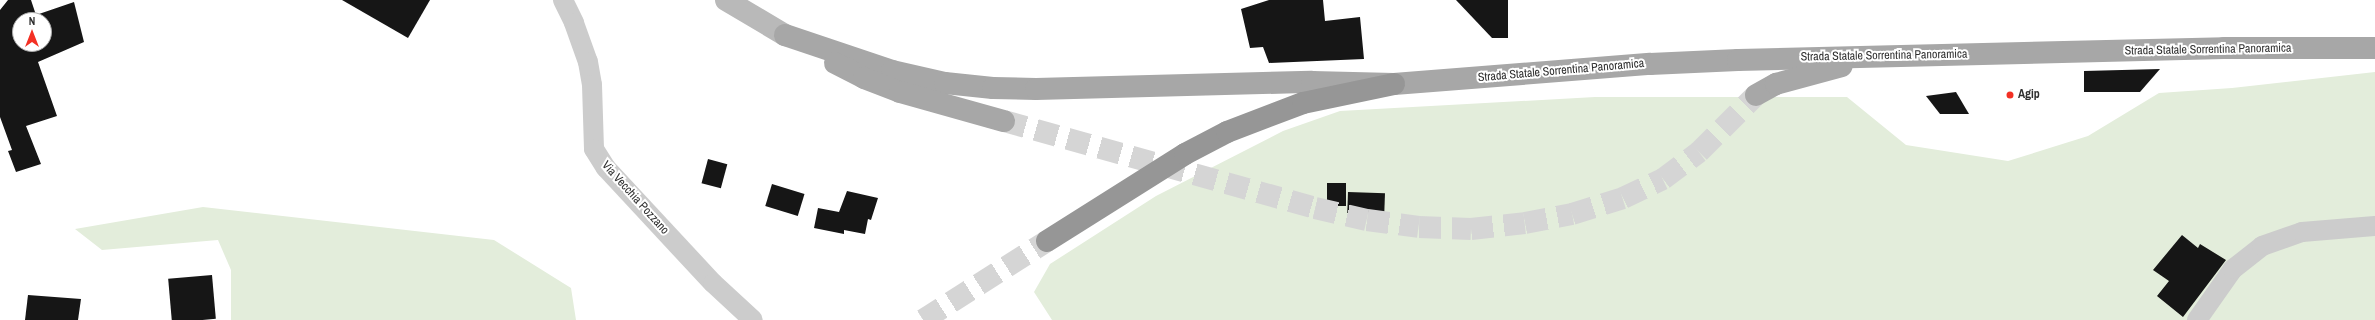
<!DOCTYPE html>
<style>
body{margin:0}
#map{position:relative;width:2375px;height:320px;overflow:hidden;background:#fff;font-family:"Archivo Narrow",sans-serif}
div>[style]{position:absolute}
.green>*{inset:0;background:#e3eddb}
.building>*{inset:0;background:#161616;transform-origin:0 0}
.primary-tunnel>*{height:22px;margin-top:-11px;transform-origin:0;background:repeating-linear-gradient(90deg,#d5d5d5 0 22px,transparent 0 33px)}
.highway-tunnel>*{height:22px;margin-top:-11px;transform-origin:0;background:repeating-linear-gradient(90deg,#d5d5d5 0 22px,transparent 0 33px)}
.street>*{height:20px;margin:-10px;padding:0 10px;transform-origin:10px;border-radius:10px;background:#ccc}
.secondary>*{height:22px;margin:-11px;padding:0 11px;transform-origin:11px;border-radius:11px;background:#b9b9b9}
.primary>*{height:22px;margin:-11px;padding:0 11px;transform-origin:11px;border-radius:11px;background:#a7a7a7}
.highway>*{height:22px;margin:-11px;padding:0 11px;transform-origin:11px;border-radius:11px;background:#969696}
.dots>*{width:11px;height:11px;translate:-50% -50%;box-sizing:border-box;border:2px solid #fff;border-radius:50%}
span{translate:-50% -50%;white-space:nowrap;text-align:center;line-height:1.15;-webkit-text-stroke:4px #fff;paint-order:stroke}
.street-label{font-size:12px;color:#2f2f2f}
.poi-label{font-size:12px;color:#2f2f2f;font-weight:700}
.left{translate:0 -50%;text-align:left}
.north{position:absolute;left:12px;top:12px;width:40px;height:40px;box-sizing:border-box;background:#fff;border:1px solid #acacac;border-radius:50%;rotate:0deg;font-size:11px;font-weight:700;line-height:16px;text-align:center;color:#2f2f2f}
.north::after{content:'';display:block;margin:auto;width:14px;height:18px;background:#f33024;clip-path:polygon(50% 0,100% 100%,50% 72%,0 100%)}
</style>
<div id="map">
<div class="green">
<i style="clip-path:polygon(2375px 72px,2375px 320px,1052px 320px,1034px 292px,1050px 264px,1156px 196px,1283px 131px,1340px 111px,1595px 97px,1847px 97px,1906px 145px,2008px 161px,2088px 136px,2159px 93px,2232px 88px)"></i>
<i style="clip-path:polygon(203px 207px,494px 240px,571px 288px,576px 320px,231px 320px,231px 270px,218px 240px,102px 250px,75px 229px)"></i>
</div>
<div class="building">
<i style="clip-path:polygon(evenodd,8px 0,31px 0,36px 15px,74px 2px,84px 42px,38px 62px,57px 116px,26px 126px,41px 164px,16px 172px,8px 151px,12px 150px,0 117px,0 10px,8px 0,20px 20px,44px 20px,44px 44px,20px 44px,20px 20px)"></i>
<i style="clip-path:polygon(342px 0,430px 0,408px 38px)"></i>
<i style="clip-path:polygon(1269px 0,1323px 0,1325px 21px,1360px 17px,1364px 59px,1269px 63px,1263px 47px,1250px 48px,1241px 9px)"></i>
<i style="clip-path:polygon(1456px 0,1508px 0,1508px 38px,1492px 38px)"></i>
<i style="clip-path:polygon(2160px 69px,2140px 92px,2084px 92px,2084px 71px)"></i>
<i style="clip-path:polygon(1956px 92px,1969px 114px,1940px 114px,1926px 96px)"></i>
<i style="left:708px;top:159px;width:20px;height:25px;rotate:15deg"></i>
<i style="left:1327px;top:183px;width:19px;height:23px"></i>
<i style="left:772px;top:184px;width:34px;height:23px;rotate:17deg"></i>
<i style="clip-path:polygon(847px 191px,878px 198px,871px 220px,868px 219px,865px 234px,844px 230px,844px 234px,814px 228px,818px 208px,839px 212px)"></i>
<i style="left:1348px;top:192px;width:37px;height:21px;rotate:2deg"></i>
<i style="clip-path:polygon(2182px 235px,2198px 248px,2200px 244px,2226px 260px,2183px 317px,2157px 296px,2169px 281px,2153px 270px)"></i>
<i style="left:212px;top:275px;width:44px;height:44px;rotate:85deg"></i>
<i style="clip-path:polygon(28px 295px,81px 299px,78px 320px,25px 320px)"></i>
</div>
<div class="primary-tunnel">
<i style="left:1004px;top:121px;width:323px;rotate:15.6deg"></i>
<i style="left:1315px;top:208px;width:53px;rotate:13deg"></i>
<i style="left:1367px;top:220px;width:52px;rotate:7.7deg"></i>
<i style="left:1419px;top:227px;width:52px;rotate:2.2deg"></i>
<i style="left:1471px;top:229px;width:54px;rotate:-6.3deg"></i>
<i style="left:1525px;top:223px;width:48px;rotate:-10.8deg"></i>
<i style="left:1572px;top:214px;width:53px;rotate:-17.4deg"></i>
<i style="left:1623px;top:198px;width:44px;rotate:-25.4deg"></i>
<i style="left:1663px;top:179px;width:45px;rotate:-36.9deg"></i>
<i style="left:1699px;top:152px;width:81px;rotate:-45deg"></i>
</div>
<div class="highway-tunnel">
<i style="left:923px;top:320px;width:147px;rotate:-32.5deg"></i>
</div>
<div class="street">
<i style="left:563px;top:0;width:25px;rotate:64deg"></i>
<i style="left:574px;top:23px;width:41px;rotate:70.3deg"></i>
<i style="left:588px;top:62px;width:23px;rotate:80deg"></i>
<i style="left:592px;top:85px;width:64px;rotate:88.2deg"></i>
<i style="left:594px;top:149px;width:22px;rotate:58deg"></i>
<i style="left:606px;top:168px;width:157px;rotate:47.1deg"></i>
<i style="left:713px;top:283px;width:54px;rotate:42.8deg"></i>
<i style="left:2197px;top:320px;width:62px;rotate:-54.8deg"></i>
<i style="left:2233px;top:269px;width:37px;rotate:-38deg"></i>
<i style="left:2262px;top:246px;width:42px;rotate:-19.3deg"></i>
<i style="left:2302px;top:232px;width:73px;rotate:-4.7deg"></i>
</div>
<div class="secondary">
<i style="left:726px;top:0;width:69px;rotate:30.7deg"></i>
</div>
<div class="primary">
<i style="left:785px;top:35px;width:113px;rotate:18.6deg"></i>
<i style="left:892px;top:71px;width:54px;rotate:12.8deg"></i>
<i style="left:945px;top:83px;width:48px;rotate:5.9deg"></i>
<i style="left:993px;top:88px;width:43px;rotate:1.3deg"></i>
<i style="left:1036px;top:89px;width:276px;rotate:-1.5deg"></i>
<i style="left:1312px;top:82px;width:82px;rotate:1.4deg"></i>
<i style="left:1394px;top:84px;width:257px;rotate:-4.5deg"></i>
<i style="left:1650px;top:64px;width:88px;rotate:-2.6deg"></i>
<i style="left:1738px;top:60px;width:486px;rotate:-1.4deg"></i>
<i style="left:2224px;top:48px;width:151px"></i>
<i style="left:835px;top:63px;width:33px;rotate:27deg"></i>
<i style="left:864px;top:78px;width:39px;rotate:21deg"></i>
<i style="left:900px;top:92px;width:108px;rotate:15.6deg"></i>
<i style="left:1756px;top:95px;width:23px;rotate:-29deg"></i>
<i style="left:1776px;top:84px;width:68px;rotate:-15.3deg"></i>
</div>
<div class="highway">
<i style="left:1047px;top:241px;width:163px;rotate:-32.2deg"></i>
<i style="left:1185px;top:154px;width:47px;rotate:-27.6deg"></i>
<i style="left:1227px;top:132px;width:81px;rotate:-20.9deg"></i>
<i style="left:1303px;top:103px;width:93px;rotate:-11.8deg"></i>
</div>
<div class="dots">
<i style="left:2010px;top:95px;background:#f33024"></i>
</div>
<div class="street-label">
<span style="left:2208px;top:50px;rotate:-1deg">Strada Statale Sorrentina Panoramica</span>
<span style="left:1884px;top:56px;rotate:-1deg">Strada Statale Sorrentina Panoramica</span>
<span style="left:1561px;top:71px;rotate:-5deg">Strada Statale Sorrentina Panoramica</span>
<span style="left:635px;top:198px;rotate:48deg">Via Vecchia Pozzano</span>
</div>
<div class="poi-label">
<span class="left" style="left:2018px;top:95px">Agip</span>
</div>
<div class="north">N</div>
</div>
